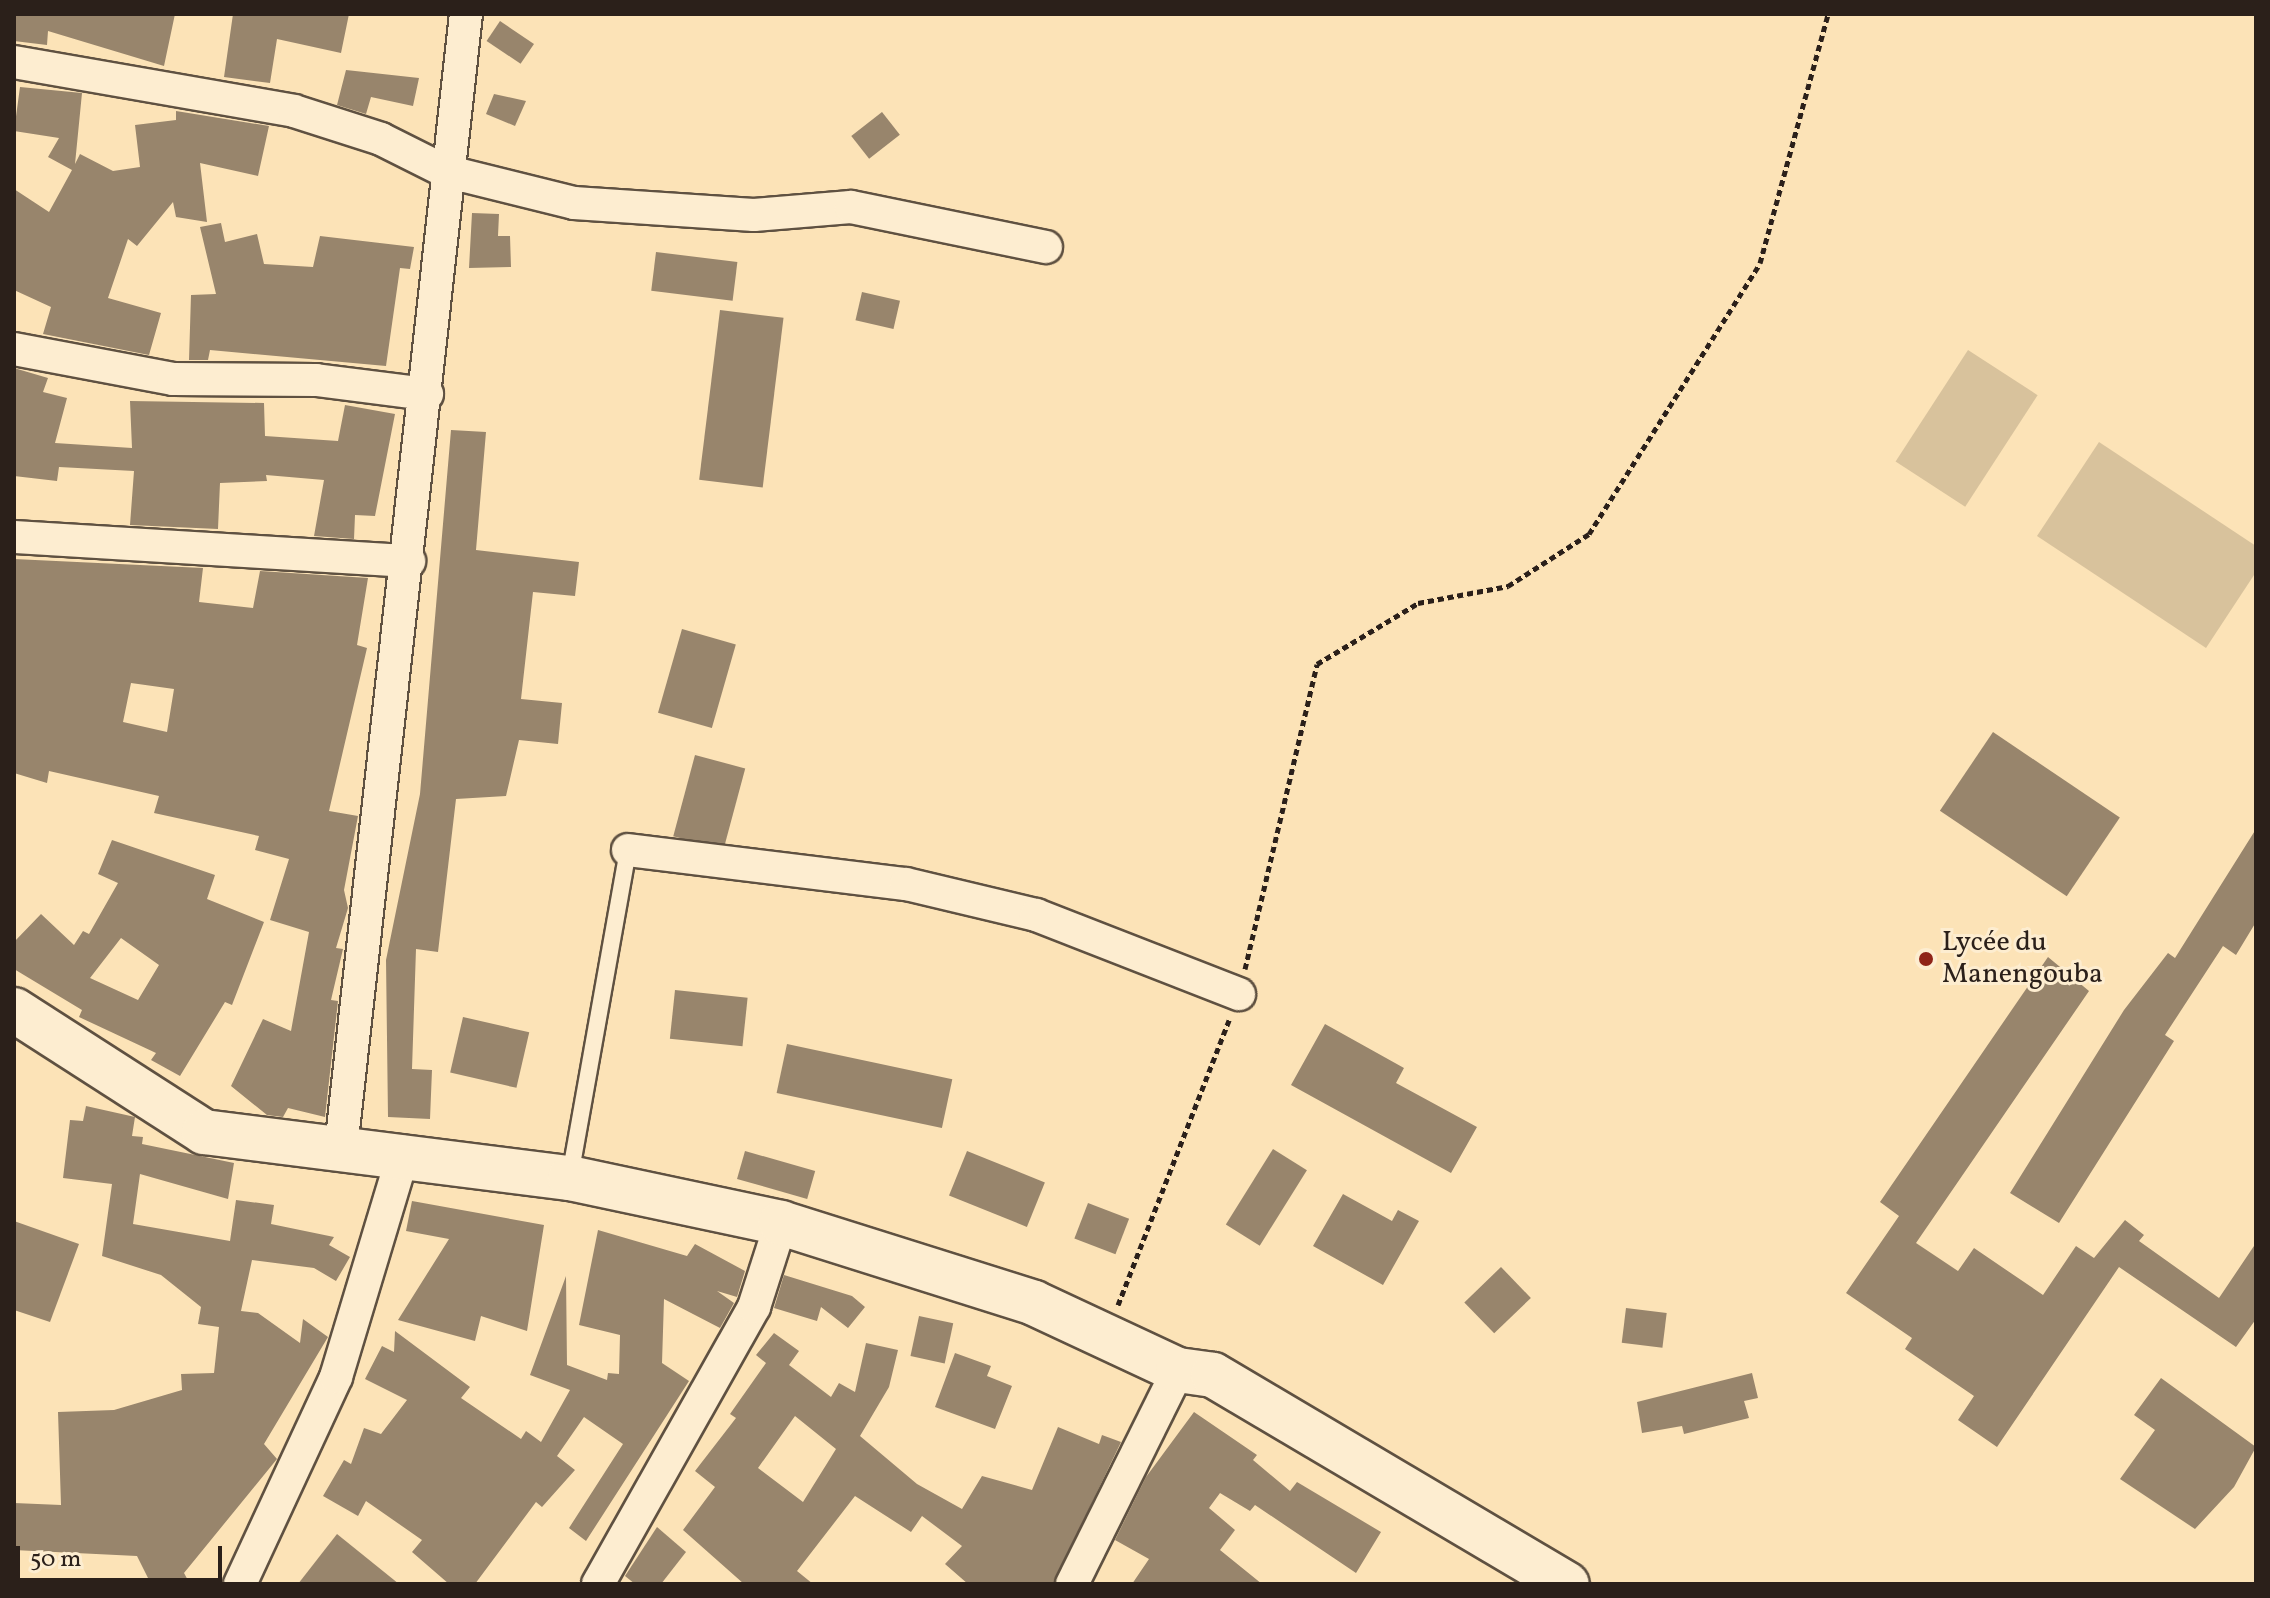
<!DOCTYPE html>
<meta charset="utf-8">
<style>
body{margin:0}
#map{position:relative;width:2270px;height:1598px;overflow:hidden;background:#fce3b7;font-family:Vollkorn,serif}
div>[style]{position:absolute}
.green>*{inset:0;background:#d8c29c;transform-origin:0 0}
.building>*{inset:0;background:#98856c;transform-origin:0 0}
.path>*{height:5px;margin-top:-2.5px;transform-origin:0;background:repeating-linear-gradient(90deg,#2b201a 0 6px,transparent 0 10px)}
.roads{filter:drop-shadow(2px 0 #5f5141) drop-shadow(-2px 0 #5f5141) drop-shadow(0 2px #5f5141) drop-shadow(0 -2px #5f5141)}
.lane>*{height:16px;margin:-8px;padding:0 8px;transform-origin:8px;border-radius:8px;background:#fdedd0}
.street>*{height:32px;margin:-16px;padding:0 16px;transform-origin:16px;border-radius:16px;background:#fdedd0}
.secondary>*{height:44px;margin:-22px;padding:0 22px;transform-origin:22px;border-radius:22px;background:#fdedd0}
.dots>*{width:22px;height:22px;translate:-50% -50%;box-sizing:border-box;border:4px solid #fdedd0;border-radius:50%}
span{translate:-50% -50%;white-space:nowrap;text-align:center;line-height:1.15;-webkit-text-stroke:6px #fdedd0;paint-order:stroke}
.poi-label{font-size:28px;color:#2b201a}
.left{translate:0 -50%;text-align:left}
.frame{position:absolute;inset:0;border:16px solid #2b201a;pointer-events:none}
.scale{position:absolute;left:16px;top:1546px;width:206px;height:36px;box-sizing:border-box;border:4px solid #2b201a;border-top:0;padding-left:10px;font-size:24px;line-height:28px;white-space:nowrap;color:#2b201a;-webkit-text-stroke:6px #fdedd0;paint-order:stroke}
</style>
<div id="map">
<div class="green">
<i style="left:1968px;top:350px;width:83px;height:133px;rotate:33deg"></i>
<i style="clip-path:polygon(2099px 442px,2256px 546px,2256px 572px,2206px 648px,2037px 536px)"></i>
</div>
<div class="building">
<i style="clip-path:polygon(14px 14px,175px 14px,164px 66px,48px 31px,47px 45px,14px 41px)"></i>
<i style="clip-path:polygon(233px 14px,349px 14px,341px 53px,277px 39px,270px 83px,224px 77px)"></i>
<i style="left:500px;top:21px;width:41px;height:24px;rotate:34deg"></i>
<i style="clip-path:polygon(346px 70px,419px 78px,413px 106px,371px 97px,366px 114px,337px 105px)"></i>
<i style="clip-path:polygon(20px 87px,82px 93px,75px 164px,80px 154px,113px 171px,140px 167px,135px 125px,176px 120px,176px 111px,269px 126px,258px 176px,200px 163px,207px 222px,176px 217px,173px 202px,137px 246px,128px 239px,108px 298px,161px 313px,149px 355px,43px 334px,51px 307px,14px 290px,14px 189px,49px 212px,72px 170px,48px 157px,59px 138px,14px 131px)"></i>
<i style="clip-path:polygon(494px 94px,526px 101px,515px 126px,486px 114px)"></i>
<i style="left:882px;top:112px;width:29px;height:39px;rotate:52deg"></i>
<i style="clip-path:polygon(472px 213px,499px 214px,498px 236px,510px 236px,511px 267px,469px 268px)"></i>
<i style="clip-path:polygon(221px 223px,225px 242px,257px 234px,264px 264px,313px 267px,320px 236px,414px 247px,410px 269px,400px 268px,386px 366px,210px 350px,208px 360px,189px 360px,191px 295px,216px 294px,200px 227px)"></i>
<i style="left:656px;top:252px;width:82px;height:39px;rotate:7deg"></i>
<i style="left:862px;top:292px;width:39px;height:29px;rotate:13deg"></i>
<i style="left:720px;top:310px;width:64px;height:171px;rotate:7deg"></i>
<i style="clip-path:polygon(14px 368px,48px 378px,43px 392px,67px 398px,55px 443px,132px 448px,130px 401px,264px 403px,265px 436px,338px 441px,345px 405px,395px 414px,375px 516px,355px 515px,354px 539px,314px 536px,324px 480px,266px 475px,267px 481px,220px 483px,218px 529px,130px 525px,134px 471px,59px 467px,57px 481px,14px 476px)"></i>
<i style="clip-path:polygon(451px 430px,486px 432px,476px 550px,579px 562px,575px 596px,533px 592px,521px 699px,562px 703px,558px 744px,519px 740px,506px 796px,456px 799px,438px 952px,416px 949px,412px 1069px,432px 1070px,430px 1119px,388px 1117px,386px 960px,420px 794px)"></i>
<i style="clip-path:polygon(evenodd,14px 559px,203px 568px,199px 602px,253px 608px,260px 571px,368px 578px,357px 645px,367px 648px,329px 811px,358px 816px,344px 890px,348px 908px,336px 948px,343px 949px,331px 1000px,338px 1001px,325px 1117px,288px 1108px,283px 1117px,267px 1115px,231px 1086px,263px 1019px,291px 1031px,309px 932px,270px 920px,289px 859px,255px 850px,259px 836px,154px 813px,159px 796px,49px 771px,47px 783px,14px 773px,14px 559px,131px 683px,174px 689px,167px 732px,123px 722px,131px 683px)"></i>
<i style="left:682px;top:629px;width:56px;height:87px;rotate:16deg"></i>
<i style="left:1993px;top:732px;width:153px;height:95px;rotate:34deg"></i>
<i style="left:695px;top:755px;width:52px;height:84px;rotate:15deg"></i>
<i style="clip-path:polygon(2256px 829px,2256px 922px,2236px 955px,2223px 946px,2165px 1035px,2174px 1041px,2059px 1223px,2010px 1193px,2124px 1010px,2168px 953px,2175px 958px)"></i>
<i style="clip-path:polygon(evenodd,112px 840px,215px 875px,207px 899px,264px 922px,232px 1005px,225px 1002px,180px 1076px,151px 1060px,156px 1053px,79px 1017px,82px 1010px,14px 969px,14px 942px,41px 914px,74px 945px,83px 931px,89px 934px,118px 883px,98px 874px,112px 840px,121px 938px,159px 965px,138px 1000px,90px 978px,121px 938px)"></i>
<i style="clip-path:polygon(2048px 957px,2089px 991px,1916px 1243px,1958px 1271px,1974px 1248px,2043px 1295px,2076px 1246px,2094px 1258px,2125px 1220px,2144px 1235px,2139px 1241px,2219px 1298px,2256px 1243px,2256px 1319px,2236px 1347px,2119px 1267px,1997px 1447px,1958px 1420px,1974px 1396px,1905px 1349px,1912px 1338px,1846px 1293px,1899px 1216px,1880px 1202px)"></i>
<i style="left:675px;top:990px;width:73px;height:49px;rotate:6deg"></i>
<i style="left:463px;top:1017px;width:68px;height:57px;rotate:13deg"></i>
<i style="clip-path:polygon(1325px 1024px,1404px 1068px,1396px 1083px,1477px 1127px,1451px 1173px,1291px 1085px)"></i>
<i style="left:787px;top:1044px;width:169px;height:50px;rotate:12deg"></i>
<i style="clip-path:polygon(86px 1106px,135px 1117px,132px 1136px,143px 1137px,142px 1144px,234px 1163px,228px 1199px,140px 1174px,133px 1224px,230px 1241px,236px 1200px,274px 1205px,271px 1224px,334px 1237px,329px 1245px,350px 1257px,336px 1281px,314px 1268px,252px 1260px,241px 1311px,258px 1313px,300px 1343px,303px 1319px,328px 1337px,264px 1444px,277px 1459px,184px 1573px,190px 1584px,151px 1584px,137px 1556px,14px 1550px,14px 1503px,61px 1505px,58px 1412px,114px 1410px,182px 1390px,181px 1374px,214px 1373px,219px 1327px,198px 1324px,201px 1307px,161px 1275px,102px 1256px,112px 1184px,63px 1178px,70px 1120px,83px 1121px)"></i>
<i style="left:1273px;top:1149px;width:40px;height:89px;rotate:32deg"></i>
<i style="left:745px;top:1151px;width:73px;height:29px;rotate:16deg"></i>
<i style="left:967px;top:1151px;width:84px;height:48px;rotate:22deg"></i>
<i style="clip-path:polygon(1343px 1194px,1392px 1221px,1398px 1210px,1419px 1221px,1383px 1285px,1313px 1246px)"></i>
<i style="clip-path:polygon(412px 1201px,544px 1225px,527px 1331px,481px 1316px,475px 1341px,398px 1320px,449px 1239px,406px 1231px)"></i>
<i style="left:1088px;top:1203px;width:44px;height:38px;rotate:21deg"></i>
<i style="clip-path:polygon(14px 1221px,79px 1244px,50px 1322px,14px 1310px)"></i>
<i style="clip-path:polygon(598px 1230px,687px 1256px,695px 1244px,745px 1271px,737px 1297px,717px 1291px,734px 1303px,720px 1328px,664px 1299px,662px 1363px,689px 1381px,586px 1541px,569px 1528px,623px 1444px,584px 1417px,557px 1456px,575px 1470px,542px 1507px,536px 1502px,475px 1584px,449px 1584px,412px 1552px,422px 1540px,366px 1501px,358px 1516px,323px 1496px,344px 1460px,351px 1464px,364px 1428px,381px 1434px,407px 1400px,365px 1379px,382px 1346px,394px 1352px,395px 1331px,470px 1387px,461px 1398px,521px 1439px,526px 1431px,541px 1442px,570px 1390px,530px 1375px,566px 1276px,567px 1365px,607px 1380px,608px 1373px,619px 1374px,620px 1335px,579px 1325px)"></i>
<i style="left:1501px;top:1267px;width:43px;height:51px;rotate:46deg"></i>
<i style="clip-path:polygon(784px 1275px,852px 1296px,865px 1307px,848px 1328px,821px 1307px,817px 1321px,774px 1308px)"></i>
<i style="left:1626px;top:1308px;width:41px;height:35px;rotate:7deg"></i>
<i style="left:919px;top:1316px;width:35px;height:41px;rotate:12deg"></i>
<i style="clip-path:polygon(evenodd,774px 1333px,799px 1351px,789px 1365px,831px 1397px,839px 1383px,855px 1392px,866px 1343px,898px 1350px,889px 1387px,860px 1436px,917px 1484px,962px 1509px,982px 1476px,1032px 1490px,1058px 1427px,1099px 1444px,1102px 1435px,1121px 1442px,1053px 1584px,968px 1584px,945px 1564px,962px 1546px,922px 1516px,911px 1532px,855px 1496px,797px 1571px,813px 1584px,744px 1584px,683px 1530px,715px 1487px,695px 1471px,736px 1418px,730px 1414px,766px 1363px,756px 1355px,774px 1333px,795px 1416px,836px 1449px,803px 1502px,758px 1468px,795px 1416px)"></i>
<i style="clip-path:polygon(955px 1353px,991px 1366px,987px 1376px,1012px 1386px,995px 1429px,935px 1407px)"></i>
<i style="clip-path:polygon(1752px 1373px,1758px 1398px,1744px 1401px,1749px 1418px,1684px 1434px,1682px 1426px,1642px 1433px,1637px 1402px)"></i>
<i style="clip-path:polygon(2161px 1378px,2256px 1447px,2234px 1487px,2195px 1529px,2120px 1479px,2155px 1430px,2134px 1415px)"></i>
<i style="clip-path:polygon(1194px 1412px,1257px 1455px,1253px 1460px,1290px 1491px,1297px 1482px,1381px 1532px,1356px 1573px,1255px 1505px,1250px 1511px,1220px 1493px,1209px 1508px,1235px 1530px,1220px 1550px,1262px 1584px,1132px 1584px,1149px 1559px,1115px 1540px,1146px 1477px)"></i>
<i style="clip-path:polygon(657px 1527px,686px 1552px,661px 1584px,635px 1584px,625px 1576px)"></i>
<i style="clip-path:polygon(337px 1534px,399px 1584px,298px 1584px)"></i>
</div>
<div class="path">
<i style="left:1245px;top:969px;width:313px;rotate:-76.7deg"></i>
<i style="left:1317px;top:664px;width:118px;rotate:-31.1deg"></i>
<i style="left:1418px;top:603px;width:92px;rotate:-10.7deg"></i>
<i style="left:1508px;top:586px;width:96px;rotate:-32.7deg"></i>
<i style="left:1589px;top:534px;width:320px;rotate:-57.7deg"></i>
<i style="left:1760px;top:263px;width:258px;rotate:-74.7deg"></i>
<i style="left:1118px;top:1305px;width:306px;rotate:-68.7deg"></i>
</div>
<div class="roads">
<div class="lane">
<i style="left:570px;top:1176px;width:331px;rotate:-79.9deg"></i>
</div>
<div class="street">
<i style="left:14px;top:62px;width:284px;rotate:9.9deg"></i>
<i style="left:294px;top:111px;width:91px;rotate:17.8deg"></i>
<i style="left:381px;top:139px;width:72px;rotate:26.6deg"></i>
<i style="left:445px;top:171px;width:133px;rotate:13.9deg"></i>
<i style="left:574px;top:203px;width:180px;rotate:3.8deg"></i>
<i style="left:754px;top:215px;width:97px;rotate:-4.7deg"></i>
<i style="left:851px;top:207px;width:199px;rotate:11.6deg"></i>
<i style="left:14px;top:349px;width:162px;rotate:10.7deg"></i>
<i style="left:173px;top:379px;width:143px;rotate:0.4deg"></i>
<i style="left:316px;top:380px;width:112px;rotate:7.2deg"></i>
<i style="left:14px;top:537px;width:396px;rotate:3.5deg"></i>
<i style="left:628px;top:850px;width:280px;rotate:7deg"></i>
<i style="left:906px;top:884px;width:134px;rotate:13.4deg"></i>
<i style="left:1036px;top:915px;width:218px;rotate:21.3deg"></i>
<i style="left:341px;top:1148px;width:1141px;rotate:-83.71deg"></i>
<i style="left:240px;top:1584px;width:228px;rotate:-65.1deg"></i>
<i style="left:336px;top:1377px;width:235px;rotate:-73.2deg"></i>
<i style="left:598px;top:1584px;width:318px;rotate:-60.6deg"></i>
<i style="left:754px;top:1307px;width:88px;rotate:-72.2deg"></i>
<i style="left:1072px;top:1584px;width:239px;rotate:-63.6deg"></i>
</div>
<div class="secondary">
<i style="left:14px;top:1010px;width:226px;rotate:32.7deg"></i>
<i style="left:204px;top:1132px;width:369px;rotate:7.2deg"></i>
<i style="left:570px;top:1178px;width:216px;rotate:12deg"></i>
<i style="left:781px;top:1223px;width:265px;rotate:17.5deg"></i>
<i style="left:1034px;top:1303px;width:159px;rotate:25deg"></i>
<i style="left:1178px;top:1370px;width:35px;rotate:8deg"></i>
<i style="left:1213px;top:1375px;width:411px;rotate:30.6deg"></i>
</div>
</div>
<div class="dots">
<i style="left:1926px;top:959px;background:#8f2418"></i>
</div>
<div class="poi-label">
<span class="left" style="left:1942px;top:959px">Lycée du<br>Manengouba</span>
</div>
<div class="frame"></div>
<div class="scale">50 m</div>
</div>
